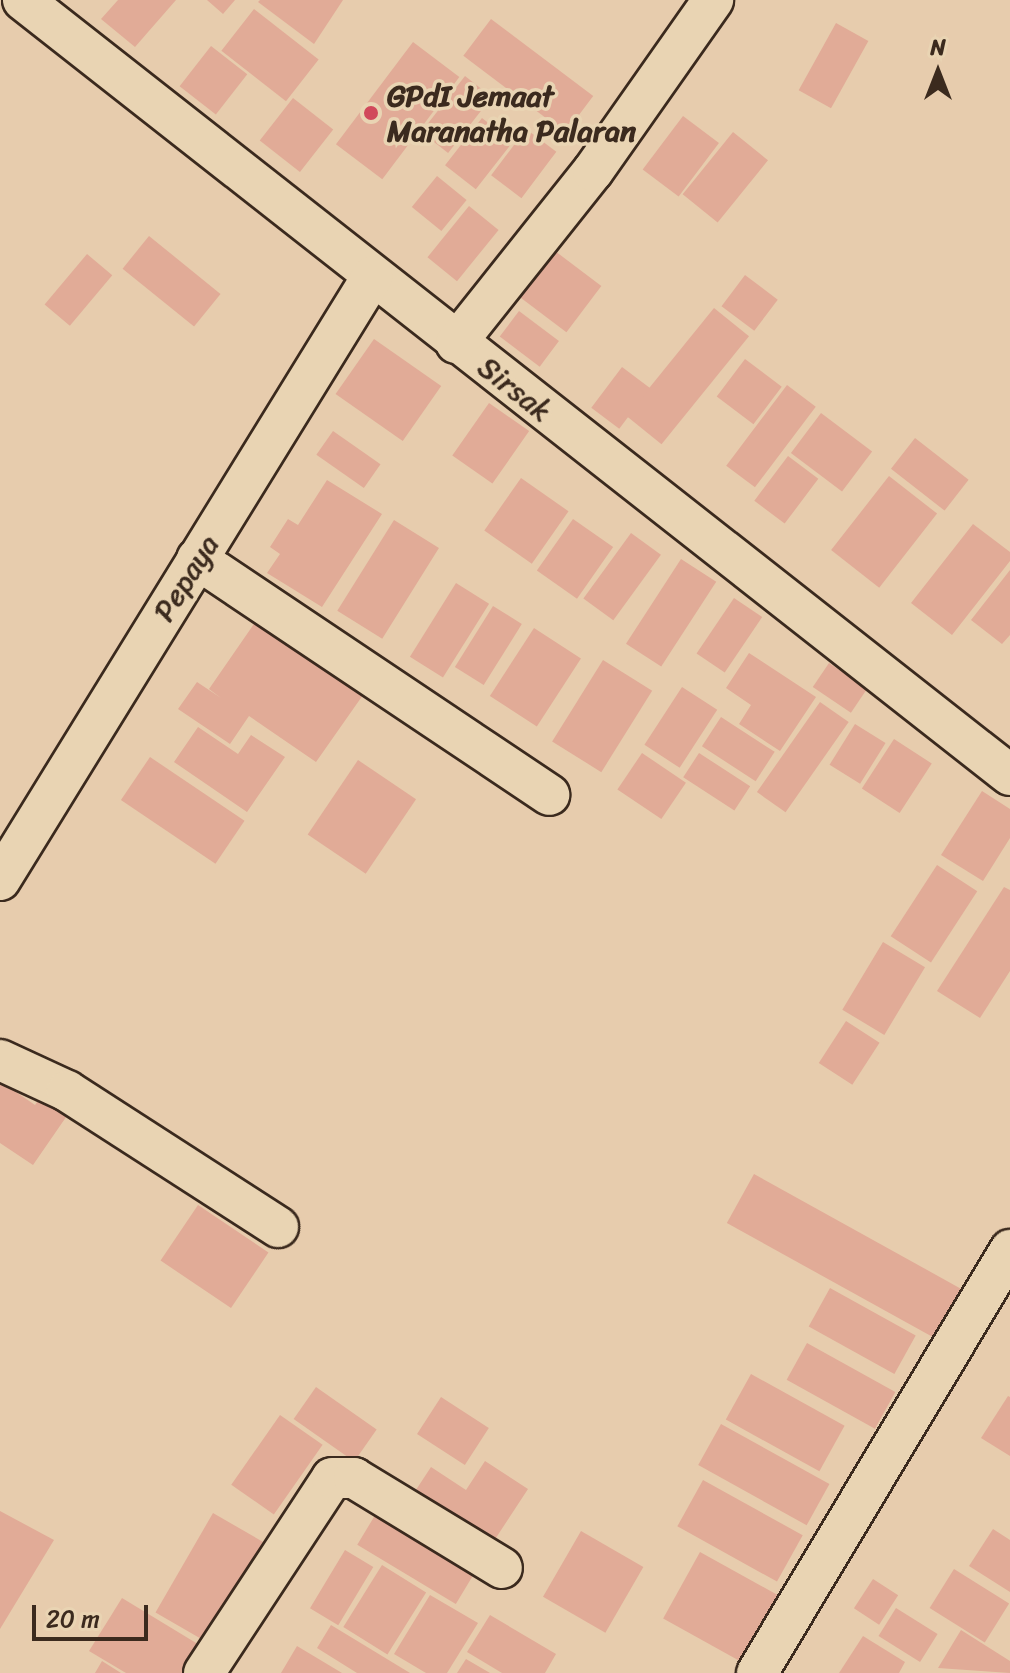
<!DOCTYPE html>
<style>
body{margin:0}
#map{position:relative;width:1010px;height:1673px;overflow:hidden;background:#e7ccad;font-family:Sriracha,sans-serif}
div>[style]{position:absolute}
.building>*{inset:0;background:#e1ab97;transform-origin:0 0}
.roads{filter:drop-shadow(2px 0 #3b2a1e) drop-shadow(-2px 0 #3b2a1e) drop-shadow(0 2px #3b2a1e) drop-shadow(0 -2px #3b2a1e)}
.minor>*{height:40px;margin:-20px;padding:0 20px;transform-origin:20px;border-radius:20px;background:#e9d4b3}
.dots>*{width:22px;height:22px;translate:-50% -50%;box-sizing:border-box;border:4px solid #e9d4b3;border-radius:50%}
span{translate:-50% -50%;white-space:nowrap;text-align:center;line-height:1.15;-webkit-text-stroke:7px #e9d4b3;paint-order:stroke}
.poi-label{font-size:30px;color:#3b2a1e;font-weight:700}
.left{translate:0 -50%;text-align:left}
.street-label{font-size:30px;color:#3b2a1e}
.north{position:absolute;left:898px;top:32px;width:80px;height:80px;-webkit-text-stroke:6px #e9d4b3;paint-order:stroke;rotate:0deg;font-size:22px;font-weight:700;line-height:32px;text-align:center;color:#3b2a1e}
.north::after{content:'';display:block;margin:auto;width:28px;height:36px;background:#3b2a1e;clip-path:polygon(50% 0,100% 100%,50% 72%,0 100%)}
.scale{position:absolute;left:32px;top:1605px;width:116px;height:36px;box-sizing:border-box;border:4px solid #3b2a1e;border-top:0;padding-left:10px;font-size:24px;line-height:28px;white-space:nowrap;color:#3b2a1e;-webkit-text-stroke:6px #e9d4b3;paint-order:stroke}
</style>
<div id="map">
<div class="building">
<i style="clip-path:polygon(118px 0,176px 0,135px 47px,101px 19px)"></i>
<i style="clip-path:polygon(207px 0,235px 0,223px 14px)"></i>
<i style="clip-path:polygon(343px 0,314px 44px,258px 2px,260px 0)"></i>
<i style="left:254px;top:9px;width:82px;height:53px;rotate:38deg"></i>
<i style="left:491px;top:19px;width:128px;height:46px;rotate:37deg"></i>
<i style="left:836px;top:23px;width:37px;height:77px;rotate:29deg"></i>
<i style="left:413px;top:42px;width:58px;height:128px;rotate:37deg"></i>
<i style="left:211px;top:46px;width:46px;height:51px;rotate:38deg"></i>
<i style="left:465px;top:76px;width:34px;height:71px;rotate:38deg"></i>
<i style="left:293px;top:98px;width:51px;height:54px;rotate:38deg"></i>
<i style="left:683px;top:116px;width:45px;height:67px;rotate:37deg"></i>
<i style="left:482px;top:118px;width:39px;height:60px;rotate:38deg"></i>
<i style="left:526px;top:129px;width:38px;height:58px;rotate:37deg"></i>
<i style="left:733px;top:132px;width:45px;height:80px;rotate:39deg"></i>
<i style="left:437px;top:176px;width:38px;height:40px;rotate:39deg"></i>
<i style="left:469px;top:206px;width:38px;height:66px;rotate:39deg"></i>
<i style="left:149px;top:236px;width:92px;height:42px;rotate:39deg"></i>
<i style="left:551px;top:248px;width:63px;height:58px;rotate:37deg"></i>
<i style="left:87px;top:254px;width:33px;height:66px;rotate:40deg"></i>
<i style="left:745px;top:275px;width:41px;height:39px;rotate:37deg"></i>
<i style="left:714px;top:308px;width:45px;height:139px;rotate:39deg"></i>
<i style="left:519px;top:311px;width:50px;height:32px;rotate:37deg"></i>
<i style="left:374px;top:339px;width:82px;height:67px;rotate:35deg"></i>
<i style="left:745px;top:359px;width:46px;height:47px;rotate:37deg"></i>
<i style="left:622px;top:367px;width:35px;height:51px;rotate:37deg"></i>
<i style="left:787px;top:385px;width:36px;height:101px;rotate:37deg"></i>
<i style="left:489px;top:403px;width:49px;height:64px;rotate:35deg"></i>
<i style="left:821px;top:413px;width:64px;height:50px;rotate:37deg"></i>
<i style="left:333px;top:431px;width:58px;height:29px;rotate:35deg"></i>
<i style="left:915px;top:438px;width:68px;height:39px;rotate:38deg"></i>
<i style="left:788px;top:456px;width:38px;height:56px;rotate:37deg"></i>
<i style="left:889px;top:476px;width:61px;height:94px;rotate:38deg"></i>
<i style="left:521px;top:478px;width:58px;height:64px;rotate:35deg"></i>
<i style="clip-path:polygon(327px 480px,382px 514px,322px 607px,267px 573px,280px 554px,270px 547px,288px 519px,298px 525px)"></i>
<i style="left:573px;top:519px;width:49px;height:63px;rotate:35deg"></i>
<i style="left:394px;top:520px;width:53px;height:107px;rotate:32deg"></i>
<i style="clip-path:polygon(973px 524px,1010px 552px,1010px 561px,952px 635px,911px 603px)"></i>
<i style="left:631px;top:533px;width:37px;height:81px;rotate:36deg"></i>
<i style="left:681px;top:559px;width:42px;height:101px;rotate:33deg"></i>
<i style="clip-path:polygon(1010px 570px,1010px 635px,1002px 644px,971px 620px)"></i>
<i style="left:456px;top:583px;width:39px;height:87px;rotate:32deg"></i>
<i style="left:734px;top:598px;width:34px;height:67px;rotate:34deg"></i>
<i style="left:493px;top:606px;width:34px;height:72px;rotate:32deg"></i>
<i style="clip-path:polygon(256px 621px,363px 695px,316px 762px,249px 716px,230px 744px,178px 709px,197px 682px,221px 698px,209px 689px)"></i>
<i style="left:534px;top:628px;width:56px;height:81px;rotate:33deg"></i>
<i style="clip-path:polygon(749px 653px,816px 697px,780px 751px,739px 724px,751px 705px,726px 688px)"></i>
<i style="left:603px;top:660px;width:58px;height:96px;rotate:32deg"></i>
<i style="left:829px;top:663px;width:46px;height:29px;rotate:34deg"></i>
<i style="left:682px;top:687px;width:42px;height:69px;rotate:33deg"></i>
<i style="left:820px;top:702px;width:35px;height:110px;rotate:35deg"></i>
<i style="left:721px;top:717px;width:64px;height:35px;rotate:33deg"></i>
<i style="left:855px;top:724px;width:36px;height:48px;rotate:32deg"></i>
<i style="clip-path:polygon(198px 727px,238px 754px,251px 735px,285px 757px,247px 812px,174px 762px)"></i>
<i style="left:894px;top:739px;width:45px;height:59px;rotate:33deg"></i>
<i style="left:642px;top:753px;width:53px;height:44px;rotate:34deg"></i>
<i style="left:699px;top:753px;width:61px;height:29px;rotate:33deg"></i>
<i style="left:150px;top:757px;width:114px;height:52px;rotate:34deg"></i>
<i style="left:358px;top:760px;width:70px;height:90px;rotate:34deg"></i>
<i style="clip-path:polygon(982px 791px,1010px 809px,1010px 838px,983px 881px,941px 855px)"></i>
<i style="left:937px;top:865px;width:48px;height:85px;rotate:33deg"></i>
<i style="clip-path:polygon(1004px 887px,1010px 890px,1010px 971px,980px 1018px,937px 991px)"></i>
<i style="left:883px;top:942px;width:49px;height:79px;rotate:31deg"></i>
<i style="left:846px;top:1021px;width:40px;height:50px;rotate:33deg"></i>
<i style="clip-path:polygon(0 1081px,35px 1105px,47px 1088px,73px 1107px,33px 1165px,0 1143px)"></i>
<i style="left:754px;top:1174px;width:254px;height:56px;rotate:29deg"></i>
<i style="left:198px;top:1205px;width:85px;height:67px;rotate:34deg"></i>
<i style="left:830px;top:1288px;width:98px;height:44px;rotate:29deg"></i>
<i style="left:807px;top:1343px;width:101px;height:42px;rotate:29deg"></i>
<i style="left:751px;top:1374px;width:107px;height:52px;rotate:29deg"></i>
<i style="left:316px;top:1387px;width:74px;height:39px;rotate:35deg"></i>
<i style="clip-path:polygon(1008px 1396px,1010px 1397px,1010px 1456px,981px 1438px)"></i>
<i style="left:441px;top:1397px;width:57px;height:44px;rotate:33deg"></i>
<i style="left:280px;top:1415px;width:52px;height:85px;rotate:35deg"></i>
<i style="left:721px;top:1424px;width:124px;height:47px;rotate:29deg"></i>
<i style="clip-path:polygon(485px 1461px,528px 1489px,486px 1553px,408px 1502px,431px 1467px,466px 1490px)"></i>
<i style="left:703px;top:1480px;width:114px;height:53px;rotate:29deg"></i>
<i style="left:383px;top:1502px;width:115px;height:50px;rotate:31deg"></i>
<i style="clip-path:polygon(0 1511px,54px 1540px,0 1629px)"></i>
<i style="left:213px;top:1513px;width:69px;height:115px;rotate:30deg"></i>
<i style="clip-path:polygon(993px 1529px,1010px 1540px,1010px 1592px,969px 1566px)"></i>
<i style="left:581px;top:1531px;width:72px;height:76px;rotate:30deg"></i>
<i style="left:345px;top:1550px;width:33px;height:68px;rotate:31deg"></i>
<i style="left:700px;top:1552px;width:102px;height:76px;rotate:29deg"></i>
<i style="left:382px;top:1565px;width:52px;height:73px;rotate:32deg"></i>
<i style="left:954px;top:1569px;width:65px;height:46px;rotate:32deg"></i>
<i style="left:873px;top:1579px;width:30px;height:35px;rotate:33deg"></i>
<i style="clip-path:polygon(430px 1595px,478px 1623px,447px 1673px,426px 1673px,394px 1654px)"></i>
<i style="clip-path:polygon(122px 1598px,206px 1649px,191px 1673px,126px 1673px,89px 1651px)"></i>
<i style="left:896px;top:1608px;width:49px;height:33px;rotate:32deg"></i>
<i style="clip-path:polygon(490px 1615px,556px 1654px,545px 1673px,502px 1673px,467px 1652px)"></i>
<i style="clip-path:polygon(331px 1625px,410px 1673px,357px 1673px,317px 1648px)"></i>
<i style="clip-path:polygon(961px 1630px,1010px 1661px,1010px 1673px,938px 1668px)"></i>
<i style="clip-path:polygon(863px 1636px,905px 1662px,899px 1673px,839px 1673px)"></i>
<i style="clip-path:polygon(297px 1646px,342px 1673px,281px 1673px)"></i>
<i style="clip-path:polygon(466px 1659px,490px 1673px,457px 1673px)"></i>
<i style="clip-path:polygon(102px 1661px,121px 1673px,95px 1673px)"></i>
</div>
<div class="roads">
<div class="minor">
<i style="left:23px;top:0;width:1255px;rotate:38.14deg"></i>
<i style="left:456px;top:343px;width:220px;rotate:-51.5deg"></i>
<i style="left:593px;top:171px;width:209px;rotate:-54.9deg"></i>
<i style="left:197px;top:559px;width:424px;rotate:33.8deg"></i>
<i style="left:0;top:880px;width:709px;rotate:-58.33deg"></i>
<i style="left:0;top:1060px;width:74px;rotate:24.8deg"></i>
<i style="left:67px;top:1091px;width:251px;rotate:32.8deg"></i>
<i style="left:204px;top:1673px;width:233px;rotate:-56.7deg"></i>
<i style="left:332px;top:1478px;width:22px"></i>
<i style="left:354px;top:1478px;width:173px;rotate:31.3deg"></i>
<i style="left:757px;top:1673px;width:493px;rotate:-59.1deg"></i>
</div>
</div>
<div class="dots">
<i style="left:371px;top:113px;background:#d1495b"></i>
</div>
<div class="poi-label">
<span class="left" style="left:387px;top:113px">GPdI Jemaat<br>Maranatha Palaran</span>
</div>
<div class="street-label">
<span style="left:515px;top:389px;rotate:38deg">Sirsak</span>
<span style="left:186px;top:578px;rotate:-58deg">Pepaya</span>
</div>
<div class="north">N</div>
<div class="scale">20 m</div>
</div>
